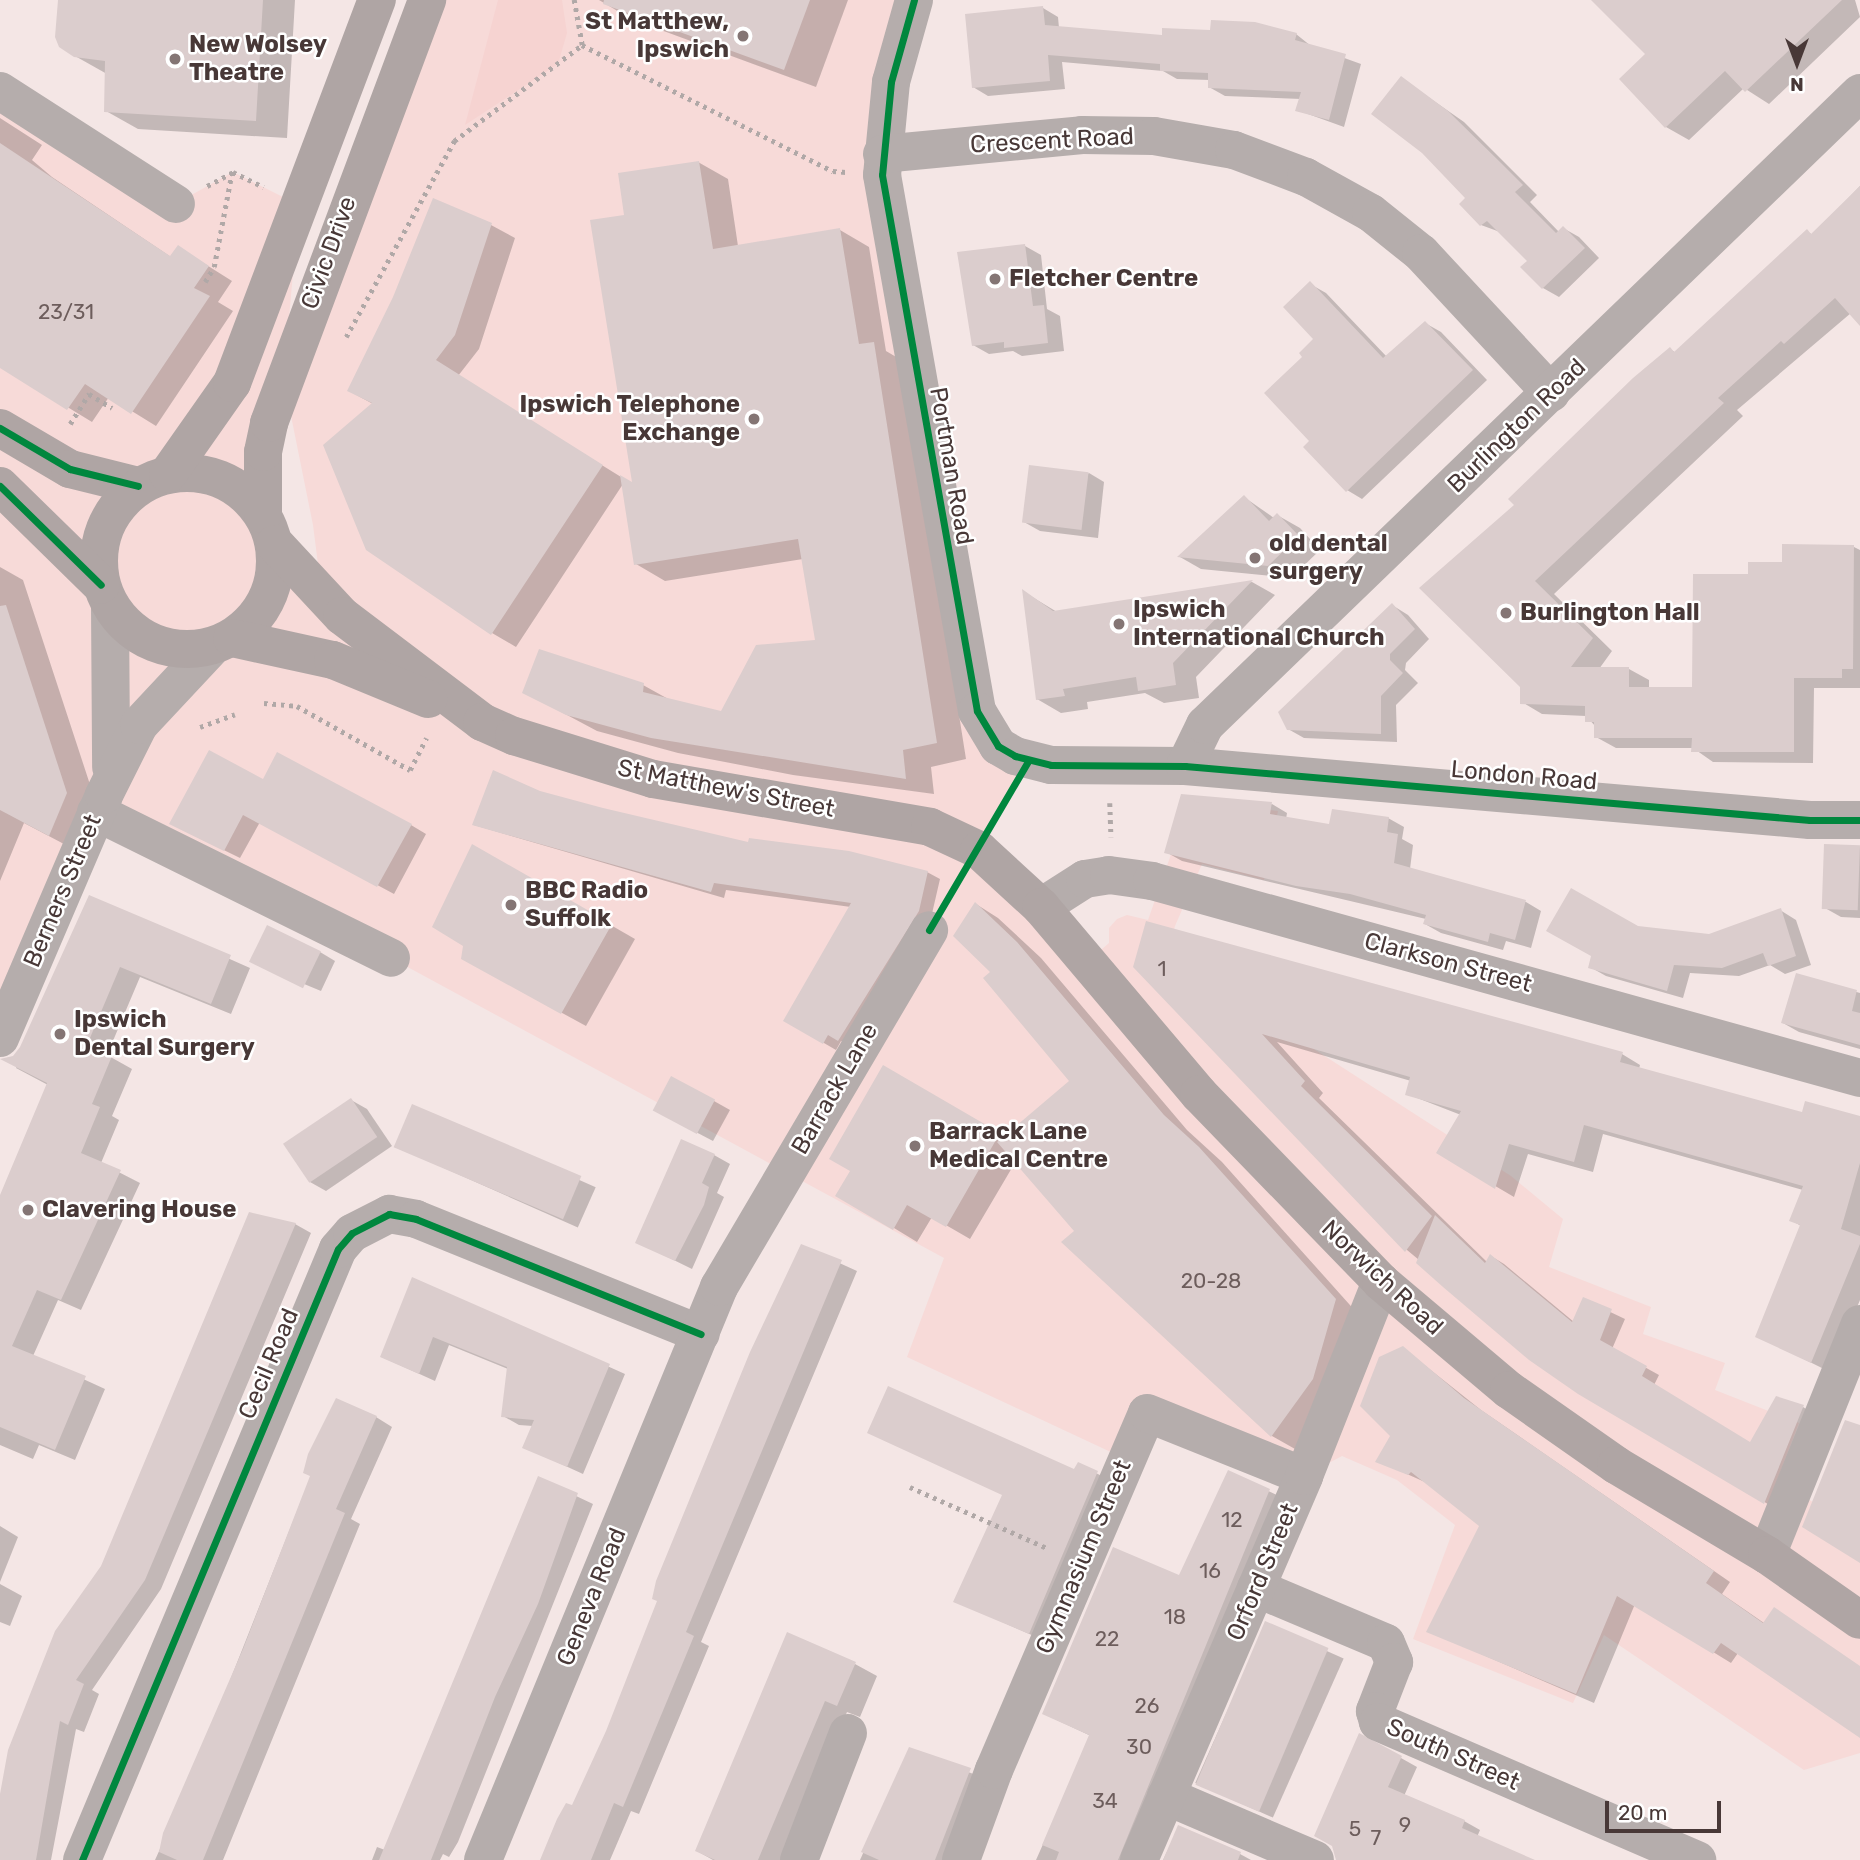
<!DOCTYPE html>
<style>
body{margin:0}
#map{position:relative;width:1860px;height:1860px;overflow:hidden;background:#f4e6e5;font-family:Rubik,sans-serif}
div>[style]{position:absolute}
.built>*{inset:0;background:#f7dad8}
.green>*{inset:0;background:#f6d3d1}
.shadow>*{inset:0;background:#0003;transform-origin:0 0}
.building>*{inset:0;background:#dbcdcd;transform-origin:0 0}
.path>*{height:4.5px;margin-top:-2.25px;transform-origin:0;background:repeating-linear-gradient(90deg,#b0a8a7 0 3.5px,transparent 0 8.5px)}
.minor>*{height:38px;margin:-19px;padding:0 19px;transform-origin:19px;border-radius:19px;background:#b5adac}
.major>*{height:38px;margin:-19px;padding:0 19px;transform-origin:19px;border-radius:19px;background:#afa5a4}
.major>.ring{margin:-19px;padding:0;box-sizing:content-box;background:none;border:38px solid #afa5a4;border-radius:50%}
.cycleway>*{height:7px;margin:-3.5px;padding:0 3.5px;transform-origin:3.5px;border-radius:3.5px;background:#00873e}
.dots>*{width:19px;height:19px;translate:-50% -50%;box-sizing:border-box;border:4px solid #fff;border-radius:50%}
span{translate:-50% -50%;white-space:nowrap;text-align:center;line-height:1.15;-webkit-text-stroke:5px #fff;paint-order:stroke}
.number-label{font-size:21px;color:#6d5d5c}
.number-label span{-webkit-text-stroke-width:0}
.poi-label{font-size:24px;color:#483837;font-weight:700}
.right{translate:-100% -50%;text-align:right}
.left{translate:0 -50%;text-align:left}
.street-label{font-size:24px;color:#483837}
.north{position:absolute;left:1762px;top:28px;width:70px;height:70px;-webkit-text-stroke:5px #fff;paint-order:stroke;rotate:180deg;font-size:19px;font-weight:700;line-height:28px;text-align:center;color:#483837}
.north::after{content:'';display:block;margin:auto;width:24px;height:32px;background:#483837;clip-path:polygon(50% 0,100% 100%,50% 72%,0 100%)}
.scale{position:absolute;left:1605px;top:1801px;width:116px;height:32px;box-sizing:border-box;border:4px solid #483837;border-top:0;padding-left:9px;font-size:21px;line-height:24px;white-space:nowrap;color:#483837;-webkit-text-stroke:5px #fff;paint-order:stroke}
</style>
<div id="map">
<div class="built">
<i style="clip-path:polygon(evenodd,427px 0,914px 0,882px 154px,977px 711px,1028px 761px,980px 850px,1087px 962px,1109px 943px,1109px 928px,1117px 919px,1127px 915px,1148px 920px,1190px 800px,1278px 811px,1264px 880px,1202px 864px,1175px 926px,1165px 963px,1238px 1000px,1511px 1176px,1563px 1219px,1549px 1267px,1651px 1307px,1643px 1334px,1725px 1363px,1715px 1390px,1799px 1423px,1776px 1483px,1860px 1526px,1860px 1753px,1804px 1770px,1604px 1635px,1573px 1703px,1413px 1639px,1455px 1525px,1397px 1480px,1342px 1456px,1304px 1476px,1146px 1401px,1115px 1454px,907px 1357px,944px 1258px,391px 958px,97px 812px,0 998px,0 91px,175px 204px,233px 172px,299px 205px,284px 375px,427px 0,284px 381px,313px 525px,325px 619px,253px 538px,284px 381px)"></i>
</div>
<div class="green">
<i style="clip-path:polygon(498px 0,562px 0,567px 33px,558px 64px,465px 125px)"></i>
</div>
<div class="shadow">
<i style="clip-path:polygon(59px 0,295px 0,287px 138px,138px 129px,106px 111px,107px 74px,75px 56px)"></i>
<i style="clip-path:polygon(599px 0,848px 0,816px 87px,631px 19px)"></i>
<i style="clip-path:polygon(1594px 0,1855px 0,1860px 17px,1769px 104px,1744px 88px,1689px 140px,1666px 127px,1647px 54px)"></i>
<i style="clip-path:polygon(1043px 8px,1058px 17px,1059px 28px,1163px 37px,1296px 34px,1311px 46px,1361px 64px,1344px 127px,1297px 110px,1301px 99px,1225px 96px,1209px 87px,1210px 80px,1177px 79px,1163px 71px,1062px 62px,1065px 89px,988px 96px,973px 87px)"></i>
<i style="clip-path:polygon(1401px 78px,1464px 122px,1537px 195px,1530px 202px,1559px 232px,1563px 228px,1579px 237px,1599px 258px,1559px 297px,1543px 288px,1529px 261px,1500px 232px,1481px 225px)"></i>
<i style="clip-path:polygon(0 118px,42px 145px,32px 160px,52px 177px,171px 257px,178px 247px,232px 281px,218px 302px,233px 311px,156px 426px,109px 397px,92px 422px,0 366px)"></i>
<i style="clip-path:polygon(698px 162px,728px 179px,738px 246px,840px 230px,869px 247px,886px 351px,903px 361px,966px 759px,931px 767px,934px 794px,793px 775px,678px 753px,597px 731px,524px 692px,643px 685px,670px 700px,722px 713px,817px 641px,803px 559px,665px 581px,636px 564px,623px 484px,516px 647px,492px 633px,373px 404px,349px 391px,491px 225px,515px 238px,479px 349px,458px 376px,634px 485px,626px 216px)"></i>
<i style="clip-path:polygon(1860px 186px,1860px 323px,1851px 313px,1737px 410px,1743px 416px,1554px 594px,1612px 651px,1599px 669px,1629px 669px,1649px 680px,1649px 689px,1694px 689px,1750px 576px,1854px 547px,1860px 550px,1860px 688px,1814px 688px,1813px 763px,1713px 762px,1693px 748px,1616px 748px,1596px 737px,1596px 727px,1586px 716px,1542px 714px,1522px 702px,1517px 505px,1670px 349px,1676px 353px,1808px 232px,1813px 235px)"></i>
<i style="clip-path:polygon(1025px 246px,1041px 255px,1047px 309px,1060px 316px,1064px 351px,1022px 356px,1013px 351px,989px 354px,973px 345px)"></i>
<i style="clip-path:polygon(1310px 284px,1326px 293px,1387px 357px,1425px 323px,1441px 332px,1487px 380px,1362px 499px,1347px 490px,1311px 441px,1305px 357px,1316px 339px)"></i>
<i style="clip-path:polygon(1089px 473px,1104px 482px,1098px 538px,1040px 531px,1024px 522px)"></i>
<i style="clip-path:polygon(1244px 497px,1274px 518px,1277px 515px,1300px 528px,1320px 550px,1291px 578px,1201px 569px,1180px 557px)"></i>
<i style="clip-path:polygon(0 567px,23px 580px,99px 812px,81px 853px,24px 823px,0 881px)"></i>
<i style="clip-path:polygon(1252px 582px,1275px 595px,1196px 677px,1199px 698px,1164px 703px,1145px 693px,1087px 702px,1088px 709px,1061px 713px,1037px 699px,1024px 592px,1057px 612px)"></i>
<i style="clip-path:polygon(1392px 605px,1408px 615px,1429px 639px,1406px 663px,1405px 670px,1418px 683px,1396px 705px,1397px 742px,1304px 738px,1288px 729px)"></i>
<i style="clip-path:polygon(264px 781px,411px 825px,426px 834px,394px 894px,260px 822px,240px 858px,187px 832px)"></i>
<i style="clip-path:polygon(1272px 804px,1287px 813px,1286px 819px,1331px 826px,1388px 818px,1404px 827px,1402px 839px,1413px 845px,1410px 869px,1526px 902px,1541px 911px,1531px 948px,1506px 941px,1503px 950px,1441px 933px,1425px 924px,1426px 919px,1182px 861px,1166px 852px)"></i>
<i style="clip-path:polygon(474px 825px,750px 844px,927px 872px,940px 879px,931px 918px,852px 1047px,841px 1041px,836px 1050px,786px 1021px,851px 907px,726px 890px,724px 898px)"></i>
<i style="clip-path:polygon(473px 846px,635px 939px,586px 1026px,487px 972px)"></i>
<i style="clip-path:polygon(1860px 846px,1860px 918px,1841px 917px,1825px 908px)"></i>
<i style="clip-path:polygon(90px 897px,250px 968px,231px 1014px,140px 977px,107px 1055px,132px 1069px,112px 1116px,119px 1120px,101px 1163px,140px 1183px,81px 1310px,58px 1300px,33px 1356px,105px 1389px,75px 1460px,39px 1445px,33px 1459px,0 1445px,0 1201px,48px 1085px,16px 1068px)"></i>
<i style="clip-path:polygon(976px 904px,998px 918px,1041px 958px,1187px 1130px,1222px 1162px,1358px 1314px,1295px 1449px,1272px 1436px,1064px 1242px,1076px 1231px,1016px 1161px,970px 1239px,932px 1217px,917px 1242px,894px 1228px,852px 1171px,884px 1068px,1005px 1138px,1071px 1081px,992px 972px)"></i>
<i style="clip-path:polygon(1780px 910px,1796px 920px,1811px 965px,1785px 974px,1770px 965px,1739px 976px,1690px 973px,1683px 998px,1606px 976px,1590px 967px,1593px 955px,1637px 927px,1709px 936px)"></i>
<i style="clip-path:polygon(320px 952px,335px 961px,321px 991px,251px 962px)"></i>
<i style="clip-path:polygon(1135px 966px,1622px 1054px,1640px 1065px,1639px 1069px,1803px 1114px,1860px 1117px,1860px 1300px,1830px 1372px,1757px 1336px,1801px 1226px,1791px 1220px,1803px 1190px,1603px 1134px,1593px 1172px,1528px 1154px,1514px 1197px,1439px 1153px,1461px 1115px,1407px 1094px,1411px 1081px,1277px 1042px,1323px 1093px,1319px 1098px,1487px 1262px,1491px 1256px,1504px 1264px,1574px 1322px,1583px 1299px,1625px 1319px,1612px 1349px,1659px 1375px,1654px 1385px,1751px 1444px,1803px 1407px,1816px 1415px,1778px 1510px,1579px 1393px,1407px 1250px)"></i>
<i style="clip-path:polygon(1797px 975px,1860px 993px,1860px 1049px,1799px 1032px,1783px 1023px)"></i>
<i style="clip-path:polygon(351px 1100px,367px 1109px,392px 1146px,326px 1191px,310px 1182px)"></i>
<i style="clip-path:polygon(714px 1101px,730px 1110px,713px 1141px,671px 1119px)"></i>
<i style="left:413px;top:1106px;width:200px;height:44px;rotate:24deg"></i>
<i style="clip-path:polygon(714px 1155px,730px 1164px,717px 1193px,724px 1197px,692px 1269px,637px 1242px)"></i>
<i style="clip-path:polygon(295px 1224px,311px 1233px,161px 1589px,92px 1690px,99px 1694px,84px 1732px,76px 1729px,51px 1860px,0 1860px,0 1804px,102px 1567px)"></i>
<i style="clip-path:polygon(802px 1246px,857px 1271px,701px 1642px,709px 1646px,639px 1814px,631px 1811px,610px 1860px,541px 1860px,573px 1807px,608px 1732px)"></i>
<i style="clip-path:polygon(413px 1279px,625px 1374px,583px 1474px,524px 1447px,533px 1426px,519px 1425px,503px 1416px,508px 1369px,449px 1345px,435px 1381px,382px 1357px)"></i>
<i style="clip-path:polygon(1403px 1348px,1481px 1410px,1730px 1582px,1722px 1594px,1860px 1689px,1860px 1736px,1738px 1653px,1731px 1663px,1635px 1604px,1594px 1703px,1428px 1631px,1481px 1526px,1427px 1483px,1378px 1461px,1392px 1436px)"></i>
<i style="clip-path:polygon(376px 1417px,392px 1427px,351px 1519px,360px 1524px,223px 1860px,155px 1860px,185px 1794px,311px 1476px)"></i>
<i style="clip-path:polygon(1079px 1464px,1113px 1482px,1045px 1641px,955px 1601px)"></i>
<i style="clip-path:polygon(1229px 1472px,1285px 1499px,1134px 1860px,1036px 1860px,1091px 1736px,1044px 1714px,1180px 1577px)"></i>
<i style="clip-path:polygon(538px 1478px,593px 1504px,458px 1842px,449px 1857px,443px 1854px,440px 1860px,372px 1860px,377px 1847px,385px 1850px)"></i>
<i style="clip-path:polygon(0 1526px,18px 1537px,0 1582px)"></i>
<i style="clip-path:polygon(0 1584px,22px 1596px,10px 1626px,0 1622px)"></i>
<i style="left:1266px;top:1624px;width:85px;height:174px;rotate:24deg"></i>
<i style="clip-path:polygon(855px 1664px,877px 1676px,860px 1717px,847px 1712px,785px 1860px,713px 1860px,697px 1851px)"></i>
<i style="clip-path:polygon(1360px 1735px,1417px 1767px,1404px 1796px,1464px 1821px,1480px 1830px,1477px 1837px,1517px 1860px,1336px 1860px)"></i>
<i style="clip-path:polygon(910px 1749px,986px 1779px,952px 1860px,860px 1860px)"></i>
<i style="clip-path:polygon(1179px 1827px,1240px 1854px,1251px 1860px,1163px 1860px)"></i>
</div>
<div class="building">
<i style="clip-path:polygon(58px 0,263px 0,256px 121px,104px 112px,105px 61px,74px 57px,59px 47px,55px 37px)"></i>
<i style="clip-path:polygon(604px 0,810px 0,784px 70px,603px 4px)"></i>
<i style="clip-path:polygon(1591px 0,1842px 0,1745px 92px,1725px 71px,1665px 128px,1619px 79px,1645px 54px)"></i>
<i style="clip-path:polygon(1043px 6px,1045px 25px,1162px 35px,1162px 28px,1210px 30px,1211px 20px,1255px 22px,1297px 33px,1295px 40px,1346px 54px,1329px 120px,1295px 111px,1301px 92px,1208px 88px,1208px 73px,1160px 71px,1160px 64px,1048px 55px,1050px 81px,972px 88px,965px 14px)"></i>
<i style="clip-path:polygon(1401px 76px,1448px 111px,1501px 163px,1523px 185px,1515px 192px,1556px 233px,1563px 226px,1585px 248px,1542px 289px,1520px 267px,1527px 261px,1487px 221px,1480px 226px,1459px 204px,1465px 198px,1422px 153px,1371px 114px)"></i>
<i style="clip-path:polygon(0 143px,170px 256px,178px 245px,209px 266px,194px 288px,210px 296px,131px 414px,85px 384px,67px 410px,0 368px)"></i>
<i style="clip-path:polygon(699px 161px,713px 249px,840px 228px,859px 344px,874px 342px,937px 743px,903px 750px,906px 779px,651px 738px,566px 715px,522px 693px,539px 649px,644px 683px,643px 692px,721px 711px,756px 645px,815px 640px,798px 539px,634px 565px,620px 475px,632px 482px,590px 220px,624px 215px,618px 173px)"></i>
<i style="clip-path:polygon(1860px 186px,1860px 326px,1835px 298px,1784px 344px,1781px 341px,1718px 398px,1724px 403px,1535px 581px,1593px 638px,1571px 667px,1629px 667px,1629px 687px,1692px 687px,1693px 574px,1748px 574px,1748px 562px,1782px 562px,1782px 544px,1854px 545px,1853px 669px,1842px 669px,1842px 678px,1794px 678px,1794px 752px,1691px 752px,1692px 738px,1594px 738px,1594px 722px,1585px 722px,1585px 706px,1520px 704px,1520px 687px,1419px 588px,1514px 505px,1508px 499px,1633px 378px,1670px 347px,1674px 352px,1807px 229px,1811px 234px)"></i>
<i style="clip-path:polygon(433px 198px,492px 223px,455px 335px,436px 360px,603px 465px,491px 635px,366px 550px,323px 445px,372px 403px,347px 391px,393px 297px)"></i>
<i style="clip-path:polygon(1025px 244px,1033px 306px,1044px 305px,1048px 343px,1004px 348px,1004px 342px,972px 346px,957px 252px)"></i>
<i style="clip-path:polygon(1310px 281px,1383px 358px,1425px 321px,1473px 370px,1346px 492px,1303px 447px,1309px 441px,1264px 393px,1302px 357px,1299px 353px,1313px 339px,1283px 307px)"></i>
<i style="left:1029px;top:465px;width:60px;height:58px;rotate:7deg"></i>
<i style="clip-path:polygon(1244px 495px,1269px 521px,1277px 513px,1299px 536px,1268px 566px,1177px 557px)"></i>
<i style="clip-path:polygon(1253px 580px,1173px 663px,1176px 685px,1138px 691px,1136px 677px,1063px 689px,1065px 696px,1036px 700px,1022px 589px,1053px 611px)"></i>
<i style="clip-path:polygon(1392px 603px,1415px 629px,1390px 654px,1390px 660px,1403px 673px,1381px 696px,1381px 734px,1287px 730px,1278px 712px)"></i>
<i style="clip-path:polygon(6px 605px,67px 793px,49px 836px,0 810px,0 606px)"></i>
<i style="clip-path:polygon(209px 750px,263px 779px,277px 752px,412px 824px,377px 887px,243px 815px,224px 851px,169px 824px)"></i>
<i style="clip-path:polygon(493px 770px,540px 791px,603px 808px,748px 842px,749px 838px,849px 851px,928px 871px,919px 911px,838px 1041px,828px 1035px,823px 1044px,783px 1021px,851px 903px,714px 883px,711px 892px,472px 825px)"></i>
<i style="clip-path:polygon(1181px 794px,1272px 802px,1270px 814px,1329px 824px,1332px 809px,1389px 817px,1387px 832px,1398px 834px,1394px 863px,1526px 900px,1515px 940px,1490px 933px,1488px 942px,1423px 924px,1426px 915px,1350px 894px,1296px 886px,1164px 853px)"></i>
<i style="clip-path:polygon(472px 844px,612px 924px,561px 1014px,461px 959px,463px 946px,432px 927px)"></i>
<i style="left:1824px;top:844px;width:36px;height:65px;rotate:2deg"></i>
<i style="clip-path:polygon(1571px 888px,1638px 926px,1709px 934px,1781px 908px,1796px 956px,1768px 966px,1763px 953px,1722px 968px,1674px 965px,1667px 991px,1588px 968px,1591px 956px,1546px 931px)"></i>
<i style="clip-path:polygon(89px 895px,231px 955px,211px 1004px,120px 967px,87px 1045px,112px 1056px,92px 1104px,100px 1107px,81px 1153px,121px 1170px,61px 1300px,37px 1290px,12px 1346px,86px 1376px,55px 1450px,0 1427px,0 1195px,47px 1083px,0 1059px,13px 1056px,20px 1047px)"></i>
<i style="clip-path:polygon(975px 902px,1017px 942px,1164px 1115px,1199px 1147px,1336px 1299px,1313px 1379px,1271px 1437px,1061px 1242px,1074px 1231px,997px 1142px,1069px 1081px,983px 978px,990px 972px,953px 936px)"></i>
<i style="clip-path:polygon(1146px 921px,1623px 1052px,1620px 1062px,1802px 1112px,1805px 1101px,1860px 1116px,1860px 1163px,1841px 1229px,1860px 1236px,1860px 1244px,1811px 1363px,1755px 1337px,1800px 1225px,1789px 1221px,1803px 1186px,1584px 1125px,1574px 1162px,1509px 1144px,1495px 1189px,1436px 1153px,1461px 1111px,1405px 1095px,1410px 1077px,1262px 1034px,1305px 1081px,1301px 1086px,1432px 1216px,1405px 1252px,1133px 967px)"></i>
<i style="left:267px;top:925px;width:60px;height:41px;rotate:26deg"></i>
<i style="clip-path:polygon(1796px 973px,1857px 990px,1852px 1011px,1860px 1013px,1860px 1045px,1781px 1023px)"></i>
<i style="clip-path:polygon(883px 1065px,1000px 1133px,946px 1227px,907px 1205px,893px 1230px,835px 1196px,850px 1171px,829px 1159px)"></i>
<i style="left:671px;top:1076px;width:50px;height:39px;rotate:28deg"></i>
<i style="left:351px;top:1098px;width:47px;height:82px;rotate:56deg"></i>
<i style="left:412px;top:1104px;width:184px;height:47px;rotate:23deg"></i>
<i style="clip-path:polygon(681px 1139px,715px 1154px,702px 1183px,709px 1187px,704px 1205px,675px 1261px,635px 1243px)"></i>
<i style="clip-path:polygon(249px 1212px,296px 1223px,145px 1580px,76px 1680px,84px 1684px,68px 1725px,60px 1721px,36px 1860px,0 1860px,0 1794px,8px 1750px,55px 1631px,101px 1566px)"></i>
<i style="clip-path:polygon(1435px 1215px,1485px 1263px,1490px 1254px,1572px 1322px,1583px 1297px,1612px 1309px,1600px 1340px,1647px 1366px,1642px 1376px,1750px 1442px,1776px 1396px,1804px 1405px,1764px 1504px,1578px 1394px,1529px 1360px,1443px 1287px,1416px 1263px)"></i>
<i style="clip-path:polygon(801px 1244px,842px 1260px,686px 1632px,694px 1636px,623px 1807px,614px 1803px,591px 1860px,540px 1860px,557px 1819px,566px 1803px,572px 1805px,606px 1731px,657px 1601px,652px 1599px,656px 1581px,750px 1352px)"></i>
<i style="clip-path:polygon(412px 1277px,610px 1364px,567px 1467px,522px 1448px,534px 1420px,501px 1417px,507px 1367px,433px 1337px,419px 1374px,380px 1357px)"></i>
<i style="clip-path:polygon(1403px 1346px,1464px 1398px,1714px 1571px,1706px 1583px,1763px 1623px,1774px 1607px,1860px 1666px,1860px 1738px,1721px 1643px,1713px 1654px,1617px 1596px,1576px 1694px,1426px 1632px,1479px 1526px,1411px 1472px,1408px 1475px,1375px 1462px,1390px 1436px,1360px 1406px,1379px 1357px)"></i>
<i style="clip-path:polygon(888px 1386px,1074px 1469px,1078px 1462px,1098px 1471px,1029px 1634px,953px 1602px,1002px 1495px,867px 1433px)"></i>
<i style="clip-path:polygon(336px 1398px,377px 1416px,336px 1509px,345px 1513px,203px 1860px,177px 1860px,159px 1852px,163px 1833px,243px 1649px,310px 1476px,303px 1473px,308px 1454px)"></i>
<i style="clip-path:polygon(1845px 1420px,1860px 1425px,1860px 1563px,1802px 1527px)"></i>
<i style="clip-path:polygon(1228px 1470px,1270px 1489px,1118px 1860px,1056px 1860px,1059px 1852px,1042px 1845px,1089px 1735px,1042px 1714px,1113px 1547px,1179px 1575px)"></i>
<i style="clip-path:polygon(538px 1476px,578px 1493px,538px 1604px,495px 1697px,431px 1860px,379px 1860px)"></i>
<i style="left:1265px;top:1621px;width:69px;height:178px;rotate:23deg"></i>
<i style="clip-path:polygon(787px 1632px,856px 1662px,837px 1706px,825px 1701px,758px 1860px,715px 1860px,695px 1851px)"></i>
<i style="clip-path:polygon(1359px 1733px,1402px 1756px,1388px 1787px,1465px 1820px,1462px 1828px,1535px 1860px,1336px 1860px,1332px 1846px,1314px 1836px)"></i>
<i style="clip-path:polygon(909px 1747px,971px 1768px,935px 1860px,879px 1860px,861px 1852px)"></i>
<i style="clip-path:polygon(1178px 1825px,1241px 1852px,1238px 1860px,1163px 1860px)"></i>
</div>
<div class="path">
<i style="left:582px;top:45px;width:281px;rotate:26.7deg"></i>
<i style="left:833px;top:171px;width:13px;rotate:4deg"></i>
<i style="left:207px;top:186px;width:30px;rotate:-28deg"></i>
<i style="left:233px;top:172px;width:34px;rotate:26deg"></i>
<i style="left:205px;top:282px;width:17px;rotate:-59deg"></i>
<i style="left:214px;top:267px;width:97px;rotate:-79.3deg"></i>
<i style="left:346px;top:337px;width:224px;rotate:-61.1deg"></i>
<i style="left:454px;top:141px;width:160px;rotate:-36.9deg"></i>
<i style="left:582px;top:45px;width:46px;rotate:-100.1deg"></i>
<i style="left:70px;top:424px;width:36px;rotate:-58deg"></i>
<i style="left:89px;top:394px;width:27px;rotate:31deg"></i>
<i style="left:264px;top:703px;width:33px;rotate:5deg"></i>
<i style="left:297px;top:706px;width:130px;rotate:29.5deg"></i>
<i style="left:410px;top:770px;width:36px;rotate:-63deg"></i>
<i style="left:200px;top:727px;width:37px;rotate:-20deg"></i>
<i style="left:1110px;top:803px;width:34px;rotate:88deg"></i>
<i style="left:910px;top:1487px;width:150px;rotate:24deg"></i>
</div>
<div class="minor">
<i style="left:914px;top:0;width:85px;rotate:105.7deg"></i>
<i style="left:891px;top:82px;width:93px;rotate:95.5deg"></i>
<i style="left:882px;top:175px;width:544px;rotate:79.95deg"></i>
<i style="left:977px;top:711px;width:41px;rotate:59deg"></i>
<i style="left:998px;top:746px;width:20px;rotate:30deg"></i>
<i style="left:1015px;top:756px;width:37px;rotate:14deg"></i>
<i style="left:1051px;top:765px;width:134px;rotate:0.4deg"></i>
<i style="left:1185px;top:766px;width:627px;rotate:4.94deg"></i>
<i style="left:1810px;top:820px;width:50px"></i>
<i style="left:0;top:91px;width:209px;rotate:32.7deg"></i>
<i style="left:882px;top:154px;width:201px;rotate:-5.4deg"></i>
<i style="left:1082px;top:135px;width:72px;rotate:0.8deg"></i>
<i style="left:1154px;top:136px;width:81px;rotate:9.9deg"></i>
<i style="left:1234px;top:150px;width:77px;rotate:20.6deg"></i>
<i style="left:1306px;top:177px;width:74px;rotate:29deg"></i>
<i style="left:1371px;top:213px;width:64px;rotate:38.7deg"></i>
<i style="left:1421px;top:253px;width:191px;rotate:47.1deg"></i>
<i style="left:110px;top:606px;width:161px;rotate:89.6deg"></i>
<i style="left:1185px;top:766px;width:46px;rotate:-64deg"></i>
<i style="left:1205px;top:725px;width:910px;rotate:-43.98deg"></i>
<i style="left:96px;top:812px;width:329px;rotate:26.3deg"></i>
<i style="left:1041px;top:907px;width:52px;rotate:-32.5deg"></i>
<i style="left:1085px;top:879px;width:24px;rotate:-9deg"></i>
<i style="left:1109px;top:875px;width:43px;rotate:7.9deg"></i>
<i style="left:1152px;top:881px;width:735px;rotate:15.55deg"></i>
<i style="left:0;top:1038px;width:264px;rotate:-66.8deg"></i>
<i style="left:104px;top:795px;width:78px;rotate:-63.4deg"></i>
<i style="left:139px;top:725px;width:105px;rotate:-46.9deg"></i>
<i style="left:1767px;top:1555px;width:249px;rotate:-68.1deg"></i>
<i style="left:1256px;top:1588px;width:141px;rotate:22.9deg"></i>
<i style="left:1386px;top:1643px;width:21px;rotate:67deg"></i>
<i style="left:1394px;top:1662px;width:53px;rotate:111.2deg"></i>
<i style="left:1375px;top:1711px;width:11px;rotate:75deg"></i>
<i style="left:1378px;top:1722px;width:348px;rotate:23.4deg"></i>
<i style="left:1166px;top:1796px;width:162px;rotate:23.2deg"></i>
<i style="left:82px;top:1860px;width:662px;rotate:-67.27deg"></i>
<i style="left:338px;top:1249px;width:21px;rotate:-49deg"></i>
<i style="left:352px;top:1233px;width:42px;rotate:-27.2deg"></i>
<i style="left:389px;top:1214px;width:27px;rotate:10deg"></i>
<i style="left:416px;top:1219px;width:307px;rotate:22deg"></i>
<i style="left:483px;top:1860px;width:620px;rotate:-67.61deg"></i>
<i style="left:719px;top:1287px;width:414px;rotate:-59.5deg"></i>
<i style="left:799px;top:1860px;width:136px;rotate:-68.9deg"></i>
<i style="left:961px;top:1860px;width:96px;rotate:-69.9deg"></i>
<i style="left:994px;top:1770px;width:388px;rotate:-66.8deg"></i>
<i style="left:1147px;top:1413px;width:169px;rotate:21.9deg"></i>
<i style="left:1139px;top:1860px;width:418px;rotate:-66.7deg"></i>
<i style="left:1304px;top:1476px;width:209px;rotate:-68.4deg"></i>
</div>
<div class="major">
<i style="left:0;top:428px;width:81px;rotate:30.4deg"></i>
<i style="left:70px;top:469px;width:70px;rotate:14deg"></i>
<i class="ring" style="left:99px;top:473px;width:138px;height:138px"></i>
<i style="left:168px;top:474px;width:111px;rotate:-54.9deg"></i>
<i style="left:232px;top:383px;width:410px;rotate:-69.3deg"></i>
<i style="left:0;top:486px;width:141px;rotate:44.4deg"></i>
<i style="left:263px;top:514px;width:62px;rotate:-90deg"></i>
<i style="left:263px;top:452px;width:30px;rotate:-78deg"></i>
<i style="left:269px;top:423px;width:452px;rotate:-69.5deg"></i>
<i style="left:275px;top:544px;width:98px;rotate:47.1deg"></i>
<i style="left:342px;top:616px;width:176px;rotate:37.1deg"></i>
<i style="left:482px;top:722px;width:35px;rotate:24deg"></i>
<i style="left:514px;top:736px;width:145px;rotate:17.2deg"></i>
<i style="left:653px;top:779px;width:281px;rotate:9.8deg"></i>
<i style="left:930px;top:827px;width:54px;rotate:25.1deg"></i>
<i style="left:979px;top:850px;width:84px;rotate:42.6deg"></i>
<i style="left:1041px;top:907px;width:245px;rotate:49.8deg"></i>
<i style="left:1199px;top:1094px;width:262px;rotate:45.9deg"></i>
<i style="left:1381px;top:1282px;width:167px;rotate:40.2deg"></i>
<i style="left:1509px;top:1390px;width:131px;rotate:35deg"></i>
<i style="left:1616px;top:1465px;width:176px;rotate:30.8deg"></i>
<i style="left:1767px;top:1555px;width:113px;rotate:35deg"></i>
<i style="left:232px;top:638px;width:103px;rotate:12.3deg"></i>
<i style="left:333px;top:660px;width:103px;rotate:22.3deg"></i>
</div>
<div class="cycleway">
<i style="left:914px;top:0;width:85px;rotate:105.7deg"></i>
<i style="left:891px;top:82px;width:93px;rotate:95.5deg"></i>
<i style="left:882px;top:175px;width:544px;rotate:79.95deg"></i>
<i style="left:977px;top:711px;width:41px;rotate:59deg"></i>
<i style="left:998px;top:746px;width:20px;rotate:30deg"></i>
<i style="left:1015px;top:756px;width:37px;rotate:14deg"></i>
<i style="left:1051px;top:765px;width:134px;rotate:0.4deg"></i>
<i style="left:1185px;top:766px;width:627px;rotate:4.94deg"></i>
<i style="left:1810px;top:820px;width:50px"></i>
<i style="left:0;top:428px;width:81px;rotate:30.4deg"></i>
<i style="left:70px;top:469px;width:70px;rotate:14deg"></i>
<i style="left:0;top:486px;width:141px;rotate:44.4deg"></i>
<i style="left:929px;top:930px;width:196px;rotate:-59.6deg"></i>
<i style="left:82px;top:1860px;width:662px;rotate:-67.27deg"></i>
<i style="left:338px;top:1249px;width:21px;rotate:-49deg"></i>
<i style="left:352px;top:1233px;width:42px;rotate:-27.2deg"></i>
<i style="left:389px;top:1214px;width:27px;rotate:10deg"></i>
<i style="left:416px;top:1219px;width:307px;rotate:22deg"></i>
</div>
<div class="dots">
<i style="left:743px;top:36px;background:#847574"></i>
<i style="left:175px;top:59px;background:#847574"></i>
<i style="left:995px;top:279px;background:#847574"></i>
<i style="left:754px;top:419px;background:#847574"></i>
<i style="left:1255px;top:558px;background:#847574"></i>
<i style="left:1506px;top:613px;background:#847574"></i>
<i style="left:1119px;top:624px;background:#847574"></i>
<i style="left:511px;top:905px;background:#847574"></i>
<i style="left:60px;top:1034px;background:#847574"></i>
<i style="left:915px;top:1146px;background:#847574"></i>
<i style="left:28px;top:1210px;background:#847574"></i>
</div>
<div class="number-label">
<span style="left:66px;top:312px">23/31</span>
<span style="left:1162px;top:969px">1</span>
<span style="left:1211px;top:1281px">20-28</span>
<span style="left:1232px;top:1520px">12</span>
<span style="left:1210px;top:1571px">16</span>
<span style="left:1175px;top:1617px">18</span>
<span style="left:1107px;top:1639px">22</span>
<span style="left:1147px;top:1706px">26</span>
<span style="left:1139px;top:1747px">30</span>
<span style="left:1105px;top:1801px">34</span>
<span style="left:1405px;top:1825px">9</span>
<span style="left:1355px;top:1829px">5</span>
<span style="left:1376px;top:1838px">7</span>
</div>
<div class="poi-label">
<span class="right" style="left:729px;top:36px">St Matthew,<br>Ipswich</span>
<span class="left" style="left:189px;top:59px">New Wolsey<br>Theatre</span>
<span class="left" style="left:1009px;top:279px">Fletcher Centre</span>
<span class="right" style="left:740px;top:419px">Ipswich Telephone<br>Exchange</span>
<span class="left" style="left:1269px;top:558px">old dental<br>surgery</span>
<span class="left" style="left:1133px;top:624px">Ipswich<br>International Church</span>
<span class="left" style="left:1520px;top:613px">Burlington Hall</span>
<span class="left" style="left:525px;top:905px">BBC Radio<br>Suffolk</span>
<span class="left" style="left:74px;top:1034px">Ipswich<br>Dental Surgery</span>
<span class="left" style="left:929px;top:1146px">Barrack Lane<br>Medical Centre</span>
<span class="left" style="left:42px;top:1210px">Clavering House</span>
</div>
<div class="street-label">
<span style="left:1052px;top:141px;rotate:-3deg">Crescent Road</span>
<span style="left:329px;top:253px;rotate:-70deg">Civic Drive</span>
<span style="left:1517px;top:426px;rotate:-44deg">Burlington Road</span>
<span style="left:951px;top:466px;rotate:80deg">Portman Road</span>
<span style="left:1524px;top:776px;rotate:5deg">London Road</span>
<span style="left:726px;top:789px;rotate:11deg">St Matthew's Street</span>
<span style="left:63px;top:891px;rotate:-67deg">Berners Street</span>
<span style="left:1448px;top:963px;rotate:15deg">Clarkson Street</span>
<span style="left:835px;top:1089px;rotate:-60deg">Barrack Lane</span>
<span style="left:1382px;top:1278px;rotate:43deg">Norwich Road</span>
<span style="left:269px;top:1364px;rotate:-67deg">Cecil Road</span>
<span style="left:1084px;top:1557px;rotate:-67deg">Gymnasium Street</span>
<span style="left:1263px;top:1572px;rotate:-67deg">Orford Street</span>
<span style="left:592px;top:1597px;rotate:-68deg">Geneva Road</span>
<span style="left:1453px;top:1755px;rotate:24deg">South Street</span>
</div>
<div class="north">N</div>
<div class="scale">20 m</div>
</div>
